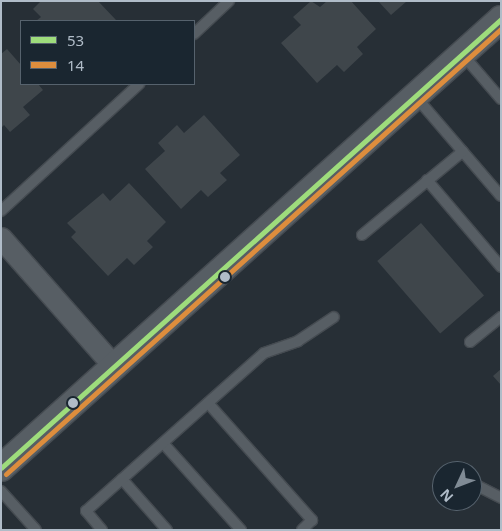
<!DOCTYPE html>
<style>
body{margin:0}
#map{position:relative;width:502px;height:531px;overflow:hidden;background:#272f36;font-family:"Noto Sans",sans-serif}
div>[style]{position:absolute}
.building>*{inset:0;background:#3f464b;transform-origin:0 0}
.roads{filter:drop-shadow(1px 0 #454b51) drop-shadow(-1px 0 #454b51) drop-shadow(0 1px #454b51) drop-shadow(0 -1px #454b51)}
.service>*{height:10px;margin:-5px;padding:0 5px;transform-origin:5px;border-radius:5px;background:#575e64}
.minor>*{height:21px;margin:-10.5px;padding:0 10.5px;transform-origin:10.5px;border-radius:10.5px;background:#575e64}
.tertiary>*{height:26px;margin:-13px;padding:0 13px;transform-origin:13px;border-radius:13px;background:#575e64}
.bus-1>*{height:5px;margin:-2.5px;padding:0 2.5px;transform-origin:2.5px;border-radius:2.5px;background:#9edc7c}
.bus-2>*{height:5px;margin:-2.5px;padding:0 2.5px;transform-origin:2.5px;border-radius:2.5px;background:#dd8d3d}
.dots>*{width:14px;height:14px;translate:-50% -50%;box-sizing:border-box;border:2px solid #1a2630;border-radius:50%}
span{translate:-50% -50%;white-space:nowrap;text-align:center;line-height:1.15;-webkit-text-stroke:5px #1a2630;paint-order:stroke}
.frame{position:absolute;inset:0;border:2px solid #b0bcc8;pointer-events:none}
.legend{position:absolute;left:20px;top:20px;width:175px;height:65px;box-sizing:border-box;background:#1a2630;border:1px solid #56626d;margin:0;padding:6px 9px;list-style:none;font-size:15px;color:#b0bcc8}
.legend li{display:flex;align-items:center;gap:10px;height:25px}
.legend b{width:25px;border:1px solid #56626d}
.north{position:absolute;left:432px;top:461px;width:50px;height:50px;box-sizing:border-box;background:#1a2630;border:1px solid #56626d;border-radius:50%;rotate:227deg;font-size:14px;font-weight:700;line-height:20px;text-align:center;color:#b0bcc8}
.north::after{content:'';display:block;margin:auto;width:18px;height:22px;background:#808b95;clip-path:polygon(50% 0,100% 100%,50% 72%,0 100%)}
</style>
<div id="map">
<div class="building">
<i style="clip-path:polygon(41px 1px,98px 1px,116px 20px,36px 21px,41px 17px,33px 9px)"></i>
<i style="clip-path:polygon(311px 1px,320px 7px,327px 1px,351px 1px,376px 29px,357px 47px,363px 54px,344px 72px,337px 65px,317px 83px,281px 43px,301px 25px,293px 17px)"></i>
<i style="clip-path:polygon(378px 1px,407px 1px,391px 15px)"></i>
<i style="clip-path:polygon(7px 49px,21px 65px,21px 84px,38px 84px,43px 90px,23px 107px,30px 115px,10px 132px,4px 125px,1px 128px,1px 54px)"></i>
<i style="clip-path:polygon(204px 115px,240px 155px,220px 173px,227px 180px,208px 197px,201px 190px,181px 209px,145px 169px,165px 151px,158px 143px,177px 125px,184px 133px)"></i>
<i style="clip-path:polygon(129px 183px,166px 222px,147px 241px,153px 247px,134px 265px,127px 258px,108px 276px,71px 237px,76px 232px,67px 223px,103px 193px,110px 201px)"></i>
<i style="left:421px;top:223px;width:96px;height:58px;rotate:49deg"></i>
<i style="clip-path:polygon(501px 369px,501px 385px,493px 376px)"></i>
</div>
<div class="roads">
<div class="service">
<i style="left:194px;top:34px;width:48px;rotate:-43.3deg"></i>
<i style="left:463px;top:55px;width:58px;rotate:49.2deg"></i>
<i style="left:416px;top:97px;width:130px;rotate:49.4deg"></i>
<i style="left:427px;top:180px;width:114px;rotate:49.6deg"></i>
<i style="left:1px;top:211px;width:188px;rotate:-42.6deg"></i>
<i style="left:362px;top:235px;width:131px;rotate:-39.7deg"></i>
<i style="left:470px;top:342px;width:40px;rotate:-39deg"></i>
<i style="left:208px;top:403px;width:157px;rotate:48.4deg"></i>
<i style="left:312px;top:520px;width:14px;rotate:135deg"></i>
<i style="left:163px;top:443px;width:117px;rotate:48.1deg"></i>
<i style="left:122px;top:479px;width:68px;rotate:48.6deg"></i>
<i style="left:472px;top:483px;width:33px;rotate:27deg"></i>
<i style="left:1px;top:491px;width:52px;rotate:48.1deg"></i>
<i style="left:102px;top:530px;width:25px;rotate:-130deg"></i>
<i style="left:86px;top:511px;width:238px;rotate:-41.6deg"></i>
<i style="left:264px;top:353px;width:36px;rotate:-19deg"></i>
<i style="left:298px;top:341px;width:43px;rotate:-33.7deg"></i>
</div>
<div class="minor">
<i style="left:1px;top:238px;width:171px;rotate:48.6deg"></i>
</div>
<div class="tertiary">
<i style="left:1px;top:468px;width:672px;rotate:-41.92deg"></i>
</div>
</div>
<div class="bus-1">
<i style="left:1px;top:468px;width:672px;rotate:-41.92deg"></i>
</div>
<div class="bus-2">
<i style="left:6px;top:474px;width:666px;rotate:-41.96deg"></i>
</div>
<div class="dots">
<i style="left:225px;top:277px;background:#b0bcc8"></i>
<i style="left:73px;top:403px;background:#b0bcc8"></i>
</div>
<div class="frame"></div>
<ul class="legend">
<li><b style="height:6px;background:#9edc7c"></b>53</li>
<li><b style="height:6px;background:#dd8d3d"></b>14</li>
</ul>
<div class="north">N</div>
</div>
